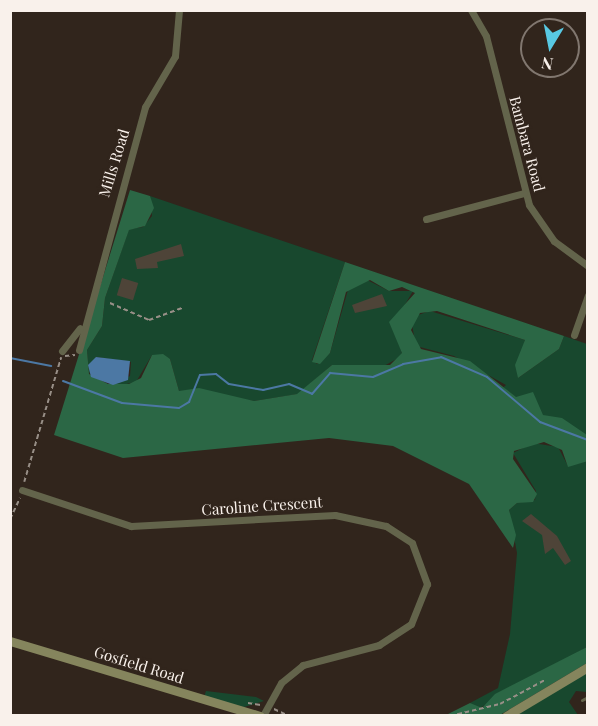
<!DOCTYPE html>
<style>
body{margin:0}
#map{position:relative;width:598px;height:726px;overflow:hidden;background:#31251c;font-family:"Playfair Display",serif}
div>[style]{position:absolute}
.green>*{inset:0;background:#18482e}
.forest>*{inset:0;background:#2b6745}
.water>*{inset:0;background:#4c78a4}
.stream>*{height:2px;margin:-1px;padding:0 1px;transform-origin:1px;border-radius:1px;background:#4c78a4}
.building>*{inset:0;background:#4e4438;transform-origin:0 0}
.path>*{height:1.5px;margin-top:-0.75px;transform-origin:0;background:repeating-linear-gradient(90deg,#988f87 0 4.5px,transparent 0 7.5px)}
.lane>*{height:3px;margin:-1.5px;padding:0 1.5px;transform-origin:1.5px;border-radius:1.5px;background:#63644b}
.street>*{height:7px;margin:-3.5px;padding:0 3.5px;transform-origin:3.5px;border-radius:3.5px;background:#63644b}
.secondary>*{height:9px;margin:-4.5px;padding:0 4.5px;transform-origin:4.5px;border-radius:4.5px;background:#85855d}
span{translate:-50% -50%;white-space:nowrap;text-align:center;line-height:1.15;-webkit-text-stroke:5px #31251c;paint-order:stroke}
.street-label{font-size:15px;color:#f9f1eb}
.frame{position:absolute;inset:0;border:12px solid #f9f1eb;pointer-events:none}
.north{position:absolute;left:520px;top:18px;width:60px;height:60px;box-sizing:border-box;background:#31251c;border:2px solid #81776f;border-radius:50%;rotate:190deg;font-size:16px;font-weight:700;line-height:24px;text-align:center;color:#f9f1eb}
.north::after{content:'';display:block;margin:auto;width:21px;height:27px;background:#58c9e3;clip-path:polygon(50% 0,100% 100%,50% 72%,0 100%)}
</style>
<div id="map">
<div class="green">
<i style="clip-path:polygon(150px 196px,345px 262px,312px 360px,317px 364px,330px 353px,348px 290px,367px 280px,389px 291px,413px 291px,400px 313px,402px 356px,382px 367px,332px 365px,298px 394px,254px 401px,179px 391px,170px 359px,152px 355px,136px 382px,117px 386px,113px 385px,130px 376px,131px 362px,96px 357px,89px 374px,87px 350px,102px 326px,105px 298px,129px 229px,143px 227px,152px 216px)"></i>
<i style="clip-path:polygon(430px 311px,525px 340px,518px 378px,559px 349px,564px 336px,587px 344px,587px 435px,488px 401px,506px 385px,454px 356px,416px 346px,412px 325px,418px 315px)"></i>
<i style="clip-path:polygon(533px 443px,558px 447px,568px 466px,587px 461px,587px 647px,478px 709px,470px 703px,498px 688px,510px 634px,517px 553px,509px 510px,517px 503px,535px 500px,536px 491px,513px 453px)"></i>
<i style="clip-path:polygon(587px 670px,587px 692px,576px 691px,569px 702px,578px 715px,513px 716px)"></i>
<i style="clip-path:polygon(206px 691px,256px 697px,264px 701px,244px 707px,204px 697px)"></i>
</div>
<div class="forest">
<i style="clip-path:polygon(130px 190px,150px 196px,154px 208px,145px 226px,129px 230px,105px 298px,102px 326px,87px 350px,89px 374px,108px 384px,129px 384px,141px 378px,152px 355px,163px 354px,170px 359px,179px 391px,199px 388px,254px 401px,297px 394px,332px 365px,390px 365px,402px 353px,389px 322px,415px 293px,402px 287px,389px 291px,370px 280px,346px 292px,330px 353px,320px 364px,312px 362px,345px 262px,564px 336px,559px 349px,518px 378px,515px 365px,525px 340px,437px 311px,420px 313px,411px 330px,421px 349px,470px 361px,516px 397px,533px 392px,543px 415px,562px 418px,587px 435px,588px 461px,568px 467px,562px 450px,544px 442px,514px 451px,513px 459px,537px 494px,533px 502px,517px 503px,509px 510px,516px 535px,513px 548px,469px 484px,393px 446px,329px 438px,123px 458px,54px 435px)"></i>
<i style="clip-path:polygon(587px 647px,587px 663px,500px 715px,444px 716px,470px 703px,482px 708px,495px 694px)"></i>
</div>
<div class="water">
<i style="clip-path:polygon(96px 357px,130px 361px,128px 380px,113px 385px,91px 377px,88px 365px)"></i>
</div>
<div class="stream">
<i style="left:10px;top:358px;width:42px;rotate:11deg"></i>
<i style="left:63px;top:381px;width:63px;rotate:20.4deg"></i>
<i style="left:122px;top:403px;width:57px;rotate:5deg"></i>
<i style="left:179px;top:408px;width:12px;rotate:-31deg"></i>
<i style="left:189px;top:402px;width:29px;rotate:-68deg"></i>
<i style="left:200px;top:375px;width:16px;rotate:-4deg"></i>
<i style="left:216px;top:374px;width:16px;rotate:38deg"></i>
<i style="left:229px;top:384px;width:35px;rotate:10deg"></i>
<i style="left:263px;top:390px;width:27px;rotate:-13deg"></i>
<i style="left:289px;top:384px;width:25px;rotate:23deg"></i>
<i style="left:312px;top:394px;width:28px;rotate:-49deg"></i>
<i style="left:330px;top:373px;width:43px;rotate:5.3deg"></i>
<i style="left:373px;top:377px;width:33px;rotate:-23deg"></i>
<i style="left:403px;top:364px;width:39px;rotate:-10deg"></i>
<i style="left:441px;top:357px;width:50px;rotate:23.5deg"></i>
<i style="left:487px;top:377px;width:70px;rotate:40.3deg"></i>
<i style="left:540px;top:422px;width:51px;rotate:20.6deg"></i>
</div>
<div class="building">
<i style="clip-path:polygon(181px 244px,184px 256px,157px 262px,158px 268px,137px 269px,135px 259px)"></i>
<i style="left:122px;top:278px;width:17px;height:18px;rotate:17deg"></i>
<i style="clip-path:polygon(382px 294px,387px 306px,355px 313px,352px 305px)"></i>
<i style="clip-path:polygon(531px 514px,557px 536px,571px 561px,565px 565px,553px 548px,545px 554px,542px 535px,522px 521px)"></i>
</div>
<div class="path">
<i style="left:110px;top:303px;width:43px;rotate:23.6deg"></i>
<i style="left:149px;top:320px;width:35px;rotate:-20deg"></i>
<i style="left:65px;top:356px;width:10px;rotate:-6deg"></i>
<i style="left:24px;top:482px;width:130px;rotate:-73.5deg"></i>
<i style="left:10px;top:519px;width:23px;rotate:-65deg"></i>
<i style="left:248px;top:703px;width:13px;rotate:9deg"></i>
<i style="left:274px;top:709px;width:17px;rotate:25deg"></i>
<i style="left:450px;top:716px;width:51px;rotate:-13.5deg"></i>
<i style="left:500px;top:704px;width:51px;rotate:-28.1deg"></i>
</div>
<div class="lane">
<i style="left:582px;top:700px;width:7px;rotate:-27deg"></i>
</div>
<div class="street">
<i style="left:471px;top:10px;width:30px;rotate:60deg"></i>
<i style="left:486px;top:36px;width:174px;rotate:75.7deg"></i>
<i style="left:529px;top:205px;width:44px;rotate:55.2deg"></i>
<i style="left:554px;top:241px;width:42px;rotate:36.3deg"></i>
<i style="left:426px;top:219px;width:101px;rotate:-14.9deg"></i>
<i style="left:574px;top:335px;width:42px;rotate:-70.7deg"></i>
<i style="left:79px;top:350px;width:252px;rotate:-74.8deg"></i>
<i style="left:145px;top:107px;width:59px;rotate:-59.5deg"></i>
<i style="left:175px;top:56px;width:46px;rotate:-85deg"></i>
<i style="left:62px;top:351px;width:29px;rotate:-52deg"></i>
<i style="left:22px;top:490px;width:115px;rotate:18.3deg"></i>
<i style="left:131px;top:526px;width:204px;rotate:-3.1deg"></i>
<i style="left:335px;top:515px;width:52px;rotate:12.2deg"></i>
<i style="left:386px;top:526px;width:31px;rotate:33deg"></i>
<i style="left:412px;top:543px;width:44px;rotate:69.9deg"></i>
<i style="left:427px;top:584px;width:43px;rotate:111.8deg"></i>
<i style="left:411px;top:624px;width:38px;rotate:147deg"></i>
<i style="left:379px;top:645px;width:79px;rotate:165.3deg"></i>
<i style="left:303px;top:665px;width:28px;rotate:141deg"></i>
<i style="left:281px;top:683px;width:38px;rotate:119deg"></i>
</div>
<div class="secondary">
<i style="left:10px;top:641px;width:261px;rotate:16.7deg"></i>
<i style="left:506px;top:716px;width:96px;rotate:-30.9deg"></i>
</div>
<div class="street-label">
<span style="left:527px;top:144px;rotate:75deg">Bambara Road</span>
<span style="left:114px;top:163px;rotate:-73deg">Mills Road</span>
<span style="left:262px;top:506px;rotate:-4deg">Caroline Crescent</span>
<span style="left:139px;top:665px;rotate:17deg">Gosfield Road</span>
</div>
<div class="frame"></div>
<div class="north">N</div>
</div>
